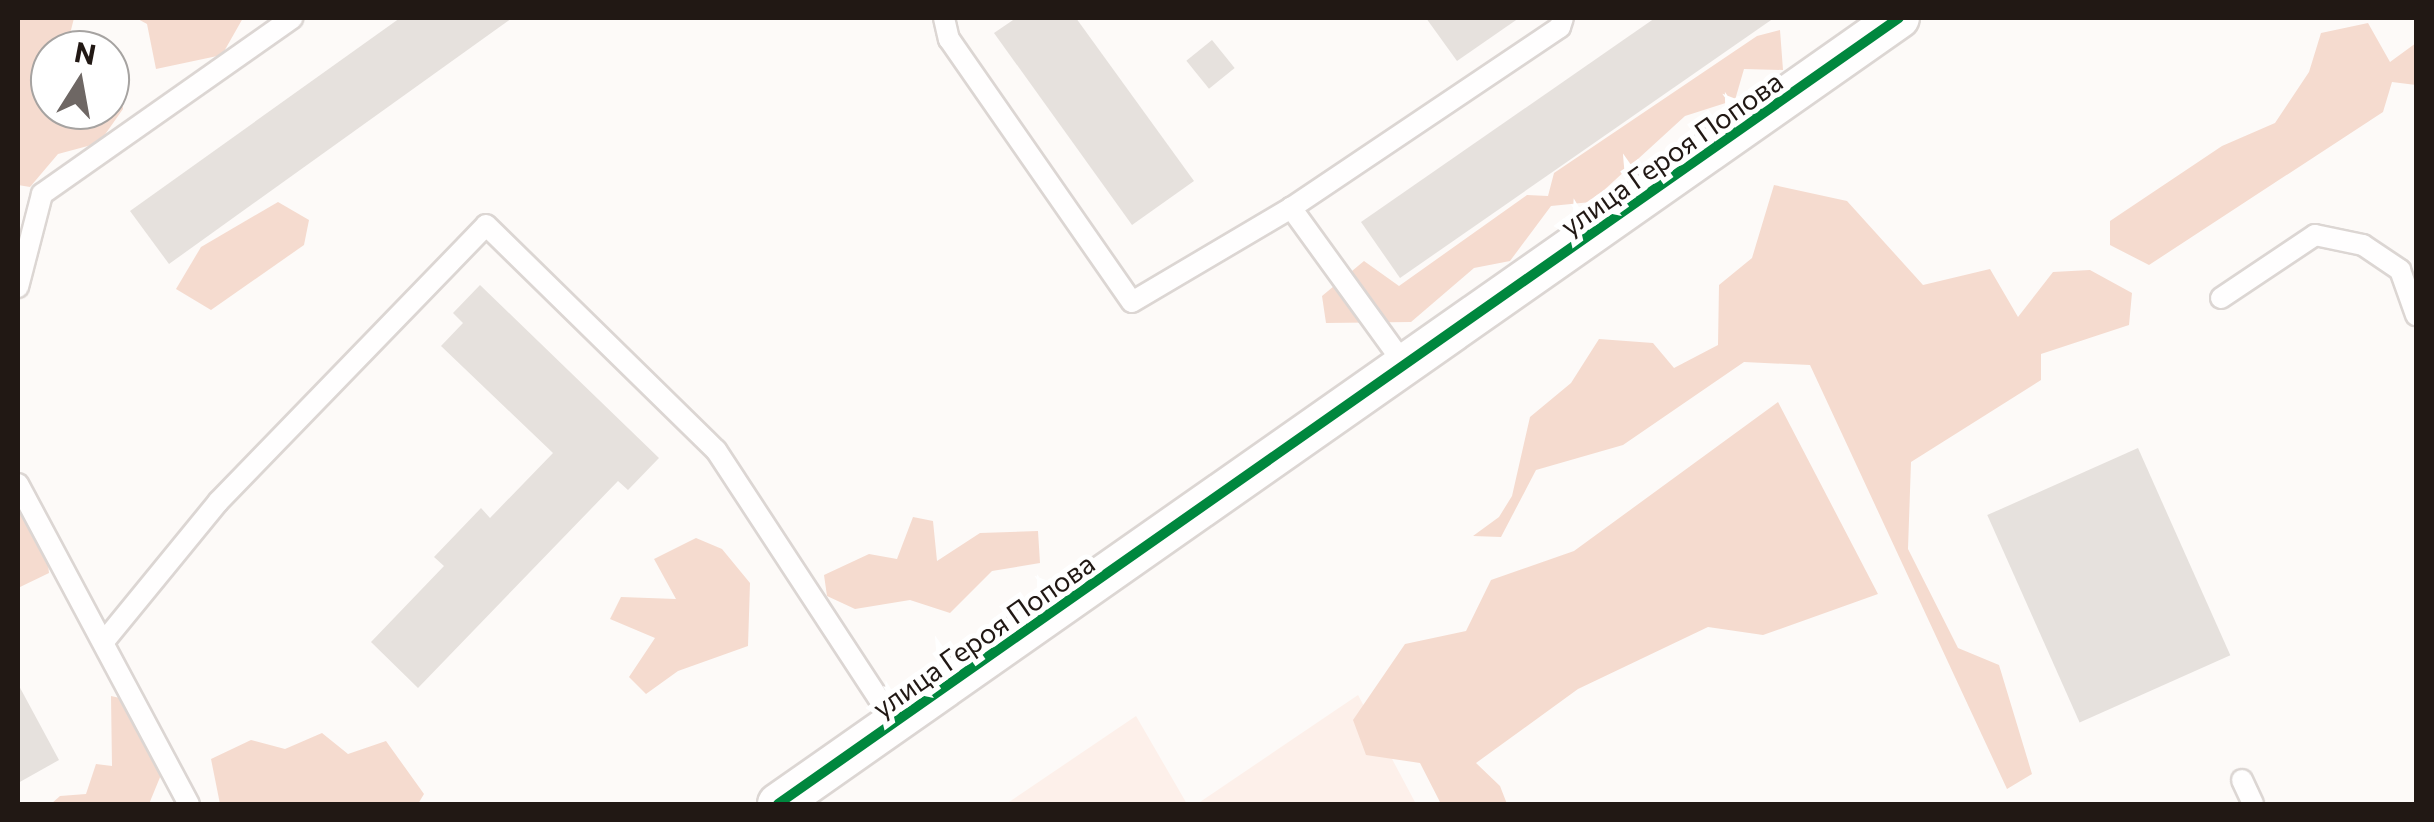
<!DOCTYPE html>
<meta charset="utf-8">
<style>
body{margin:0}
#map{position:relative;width:2434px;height:822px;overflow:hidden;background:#fdfaf8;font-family:Commissioner,sans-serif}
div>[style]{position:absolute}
.built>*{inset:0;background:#fdf0ea}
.green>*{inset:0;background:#f5dbcf}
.building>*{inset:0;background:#e6e1dd;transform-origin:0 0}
.roads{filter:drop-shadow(2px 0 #dcd6d3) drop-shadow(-2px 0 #dcd6d3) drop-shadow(0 2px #dcd6d3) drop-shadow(0 -2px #dcd6d3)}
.service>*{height:20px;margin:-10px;padding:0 10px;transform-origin:10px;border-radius:10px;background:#fffefe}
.minor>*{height:40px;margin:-20px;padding:0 20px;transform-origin:20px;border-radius:20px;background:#fffefe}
.cycleway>*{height:10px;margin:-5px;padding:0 5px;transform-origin:5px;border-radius:5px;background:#00873e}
span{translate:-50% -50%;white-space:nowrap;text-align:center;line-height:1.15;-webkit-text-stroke:10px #fff;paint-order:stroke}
.street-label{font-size:28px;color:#211814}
.frame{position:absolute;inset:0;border:20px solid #211814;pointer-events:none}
.north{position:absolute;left:30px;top:30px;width:100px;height:100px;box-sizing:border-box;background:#fff;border:2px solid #a6a3a1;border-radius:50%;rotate:11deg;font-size:28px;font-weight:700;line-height:40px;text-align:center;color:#211814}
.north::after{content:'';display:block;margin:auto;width:35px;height:45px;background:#6e6764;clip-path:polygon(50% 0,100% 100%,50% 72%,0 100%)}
</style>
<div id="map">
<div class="built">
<i style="clip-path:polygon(1358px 695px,1416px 804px,1197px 804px)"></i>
<i style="clip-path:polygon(1136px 716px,1187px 804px,1006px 804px)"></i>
</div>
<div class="green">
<i style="clip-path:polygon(18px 18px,74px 18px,66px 50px,50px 50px,50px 110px,110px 110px,110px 64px,119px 63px,123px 109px,99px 143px,58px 154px,30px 187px,18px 185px)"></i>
<i style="clip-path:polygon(136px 18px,243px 18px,222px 55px,156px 69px,147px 24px)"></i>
<i style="clip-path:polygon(2368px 23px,2390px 62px,2416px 43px,2416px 85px,2392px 82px,2383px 112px,2149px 265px,2110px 245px,2110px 221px,2222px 146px,2275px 123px,2309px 72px,2321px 33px)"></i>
<i style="clip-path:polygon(1780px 30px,1783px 70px,1744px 69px,1735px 100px,1685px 116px,1591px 202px,1551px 206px,1510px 261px,1474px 268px,1411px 322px,1326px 323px,1322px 296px,1364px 261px,1399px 286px,1527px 195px,1548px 196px,1554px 173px,1757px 36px)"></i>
<i style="clip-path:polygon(1774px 185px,1847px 201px,1923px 285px,1990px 269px,2018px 317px,2053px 272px,2090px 270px,2132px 293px,2129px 325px,2041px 354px,2041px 380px,1911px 462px,1908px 549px,1958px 648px,1999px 665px,2032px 774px,2007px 789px,1810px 365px,1744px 362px,1623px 445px,1536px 470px,1501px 537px,1473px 536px,1499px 517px,1512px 496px,1530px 417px,1571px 383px,1599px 339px,1653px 343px,1674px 368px,1718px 345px,1719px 285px,1752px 258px)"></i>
<i style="clip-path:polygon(278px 202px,309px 220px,304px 245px,211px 310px,176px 289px,201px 247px)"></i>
<i style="clip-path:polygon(1778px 402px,1878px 594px,1763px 635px,1708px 627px,1578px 689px,1476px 763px,1500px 786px,1507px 804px,1441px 804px,1420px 763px,1366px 755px,1353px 720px,1405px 644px,1466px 631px,1491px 580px,1574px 551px)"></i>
<i style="clip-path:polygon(18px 502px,43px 519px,49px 573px,18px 588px)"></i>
<i style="clip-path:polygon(913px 517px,933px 521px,937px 561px,980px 533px,1038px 531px,1040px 563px,992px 571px,950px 613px,910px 600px,855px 609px,827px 596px,824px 575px,869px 554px,897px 559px)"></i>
<i style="clip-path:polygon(696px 538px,722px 549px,750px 583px,748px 646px,678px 671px,646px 694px,629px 677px,655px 638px,610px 619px,621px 597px,676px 599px,654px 559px)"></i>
<i style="clip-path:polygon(111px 696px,129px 700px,163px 770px,149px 804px,51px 804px,60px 796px,86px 794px,96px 764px,112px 766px)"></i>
<i style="clip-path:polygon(322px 733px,348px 754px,386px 741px,424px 794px,418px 804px,220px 804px,211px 759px,251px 740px,285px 749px)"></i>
</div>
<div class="building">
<i style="clip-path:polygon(400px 18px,512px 18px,169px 264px,130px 211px)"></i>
<i style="clip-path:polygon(1016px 18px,1076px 18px,1194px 181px,1132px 225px,994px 33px)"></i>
<i style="clip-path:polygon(1426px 18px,1519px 18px,1457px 61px)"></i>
<i style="clip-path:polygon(1655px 18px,1774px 18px,1400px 278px,1361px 222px)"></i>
<i style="left:1212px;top:40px;width:36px;height:33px;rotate:51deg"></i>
<i style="clip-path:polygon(480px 285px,659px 458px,628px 490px,618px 481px,418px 688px,371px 642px,444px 566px,434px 557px,481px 508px,490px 518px,553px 453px,441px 346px,463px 323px,453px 313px)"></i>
<i style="left:2138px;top:448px;width:227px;height:165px;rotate:66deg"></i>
<i style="clip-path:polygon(18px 684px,59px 760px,18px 783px)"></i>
</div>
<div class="roads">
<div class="service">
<i style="left:944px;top:18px;width:22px;rotate:77deg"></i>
<i style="left:949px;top:39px;width:320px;rotate:55.2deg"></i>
<i style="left:1132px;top:302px;width:185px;rotate:-30.6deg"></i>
<i style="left:18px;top:287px;width:96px;rotate:-75.5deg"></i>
<i style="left:42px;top:194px;width:306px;rotate:-35.1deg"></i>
<i style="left:2221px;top:298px;width:113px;rotate:-33.8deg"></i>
<i style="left:2315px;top:235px;width:49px;rotate:11.8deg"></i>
<i style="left:2363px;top:245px;width:45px;rotate:34deg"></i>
<i style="left:2400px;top:270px;width:48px;rotate:70.4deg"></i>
<i style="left:1407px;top:368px;width:198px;rotate:-125.9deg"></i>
<i style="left:1291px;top:208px;width:324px;rotate:-33.9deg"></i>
<i style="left:1560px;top:27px;width:9px;rotate:-72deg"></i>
<i style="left:18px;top:484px;width:363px;rotate:61.9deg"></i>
<i style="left:106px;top:639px;width:177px;rotate:-50.7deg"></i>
<i style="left:218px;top:502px;width:385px;rotate:-45.9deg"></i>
<i style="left:486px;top:225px;width:322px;rotate:44.4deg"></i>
<i style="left:716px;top:450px;width:327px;rotate:56.8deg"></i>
<i style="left:2242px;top:780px;width:26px;rotate:65deg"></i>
</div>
<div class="minor">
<i style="left:778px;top:804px;width:1369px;rotate:-35.04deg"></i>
</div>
</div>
<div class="cycleway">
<i style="left:778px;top:804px;width:1369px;rotate:-35.04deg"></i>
</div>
<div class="street-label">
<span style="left:1671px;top:153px;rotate:-35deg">улица Героя Попова</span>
<span style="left:983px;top:635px;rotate:-35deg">улица Героя Попова</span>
</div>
<div class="frame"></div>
<div class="north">N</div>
</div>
